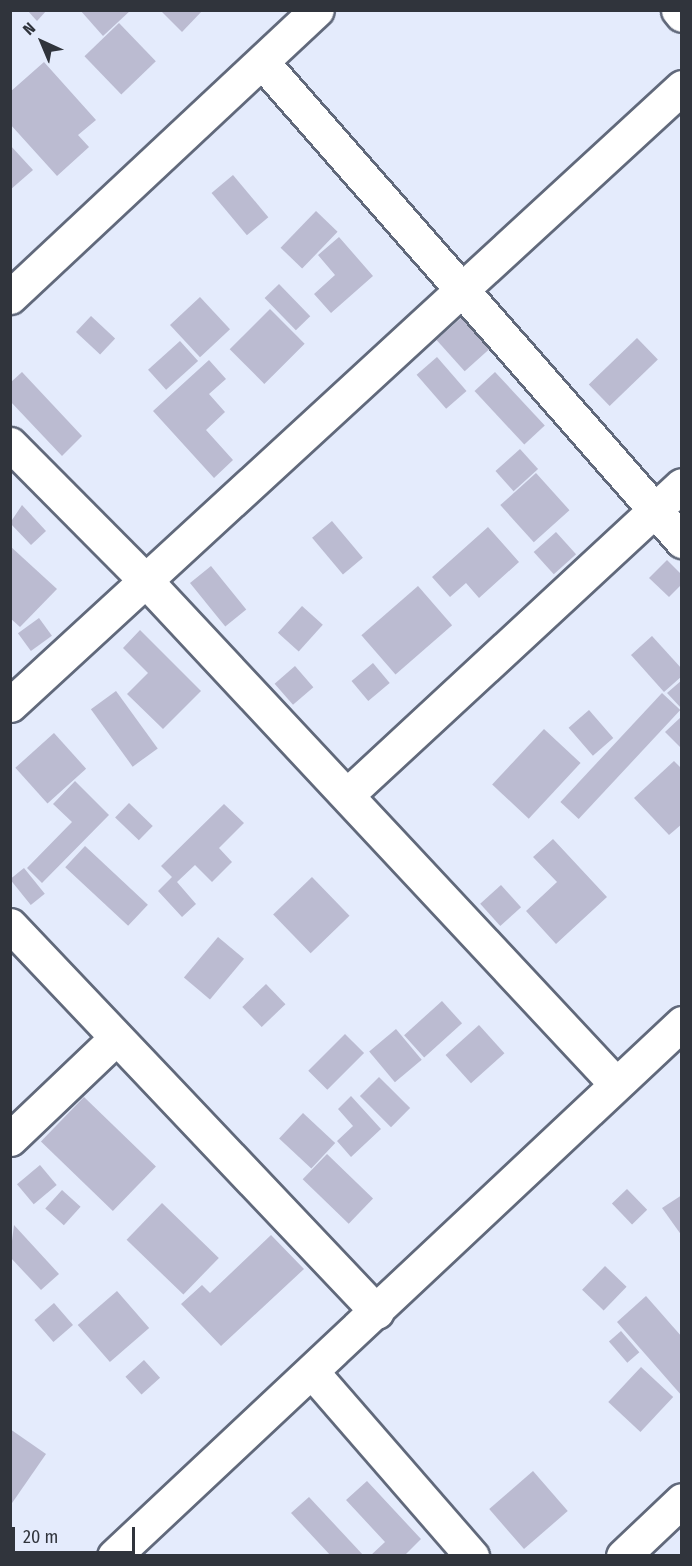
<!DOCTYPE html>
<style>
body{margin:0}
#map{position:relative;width:692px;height:1566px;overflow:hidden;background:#e4ebfc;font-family:"Fira Sans Condensed",sans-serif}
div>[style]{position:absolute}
.building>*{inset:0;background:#bbbbd1;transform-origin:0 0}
.roads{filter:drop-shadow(2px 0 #61697b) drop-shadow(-2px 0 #61697b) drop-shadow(0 2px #61697b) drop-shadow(0 -2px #61697b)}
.minor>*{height:33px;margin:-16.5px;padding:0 16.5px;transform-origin:16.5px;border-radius:16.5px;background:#fff}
.tertiary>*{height:33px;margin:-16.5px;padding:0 16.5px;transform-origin:16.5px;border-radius:16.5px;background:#fff}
span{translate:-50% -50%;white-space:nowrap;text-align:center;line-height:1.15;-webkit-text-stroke:4.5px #e4ebfc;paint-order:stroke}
.frame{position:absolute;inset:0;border:12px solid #30343c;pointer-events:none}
.north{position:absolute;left:12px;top:12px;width:60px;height:60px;-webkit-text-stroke:4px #e4ebfc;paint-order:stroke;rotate:316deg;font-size:16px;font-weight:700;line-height:24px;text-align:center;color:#30343c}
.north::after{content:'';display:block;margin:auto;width:21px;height:27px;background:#30343c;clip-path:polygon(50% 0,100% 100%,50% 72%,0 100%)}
.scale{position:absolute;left:12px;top:1527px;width:123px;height:27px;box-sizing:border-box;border:3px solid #30343c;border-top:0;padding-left:8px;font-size:18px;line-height:21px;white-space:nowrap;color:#30343c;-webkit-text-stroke:4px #e4ebfc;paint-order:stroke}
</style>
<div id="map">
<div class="building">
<i style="clip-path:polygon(27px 10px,47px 10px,37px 21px)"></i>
<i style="clip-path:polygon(80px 10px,131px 10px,103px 36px)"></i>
<i style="clip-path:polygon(160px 10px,203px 10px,182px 32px)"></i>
<i style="left:119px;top:23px;width:53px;height:48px;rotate:46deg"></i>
<i style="clip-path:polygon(44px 62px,96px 120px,78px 135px,89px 147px,57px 176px,10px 124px,10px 92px)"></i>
<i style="clip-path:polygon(10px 145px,33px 170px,10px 190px)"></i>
<i style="left:233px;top:175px;width:55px;height:28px;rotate:50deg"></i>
<i style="left:316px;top:211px;width:30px;height:51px;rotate:44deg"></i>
<i style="clip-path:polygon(339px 237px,373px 276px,331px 313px,314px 294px,335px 275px,318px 255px)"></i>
<i style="left:279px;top:284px;width:45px;height:20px;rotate:46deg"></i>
<i style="left:200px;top:297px;width:44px;height:41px;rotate:47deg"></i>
<i style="left:270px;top:309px;width:49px;height:57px;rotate:45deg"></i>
<i style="left:470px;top:310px;width:42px;height:45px;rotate:48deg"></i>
<i style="left:91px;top:316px;width:33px;height:22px;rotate:43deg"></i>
<i style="left:637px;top:338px;width:30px;height:67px;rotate:46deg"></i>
<i style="left:180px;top:341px;width:27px;height:43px;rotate:48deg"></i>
<i style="left:437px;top:357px;width:45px;height:27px;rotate:49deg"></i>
<i style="clip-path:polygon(209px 360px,226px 379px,209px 394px,225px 412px,206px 430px,233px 460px,214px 478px,153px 411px)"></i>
<i style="clip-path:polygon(22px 372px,82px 436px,62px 456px,10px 401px,10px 383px)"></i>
<i style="left:495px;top:372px;width:73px;height:28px;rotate:47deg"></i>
<i style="left:520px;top:449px;width:27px;height:33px;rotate:48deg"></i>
<i style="left:536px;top:473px;width:50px;height:48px;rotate:48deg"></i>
<i style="clip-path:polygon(22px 505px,46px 531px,31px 545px,10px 523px)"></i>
<i style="left:332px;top:521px;width:48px;height:26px;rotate:50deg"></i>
<i style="clip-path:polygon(488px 527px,519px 562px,479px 598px,466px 583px,450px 597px,432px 577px)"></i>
<i style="left:556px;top:532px;width:30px;height:30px;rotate:48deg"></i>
<i style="clip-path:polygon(10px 546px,57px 589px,20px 627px,10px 618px)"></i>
<i style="clip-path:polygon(667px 560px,682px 575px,682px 584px,669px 597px,649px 578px)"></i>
<i style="left:211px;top:566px;width:56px;height:27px;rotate:51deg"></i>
<i style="left:418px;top:586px;width:52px;height:75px;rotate:49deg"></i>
<i style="left:302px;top:606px;width:28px;height:36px;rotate:42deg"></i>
<i style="left:39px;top:618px;width:22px;height:26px;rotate:54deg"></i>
<i style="clip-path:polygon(140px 630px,201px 691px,163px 729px,127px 694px,148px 673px,123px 648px)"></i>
<i style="clip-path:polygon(652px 636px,682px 669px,682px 676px,664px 692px,631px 655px)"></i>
<i style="left:373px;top:663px;width:26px;height:28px;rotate:50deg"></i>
<i style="left:295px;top:666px;width:28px;height:27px;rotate:49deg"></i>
<i style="clip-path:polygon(682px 680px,682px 709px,667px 693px)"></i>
<i style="left:116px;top:691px;width:71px;height:31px;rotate:54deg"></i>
<i style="left:662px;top:693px;width:25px;height:149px;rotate:43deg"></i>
<i style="left:589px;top:710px;width:37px;height:27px;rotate:49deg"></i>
<i style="clip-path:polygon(682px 716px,682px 749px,665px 732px)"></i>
<i style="left:544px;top:729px;width:50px;height:76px;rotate:43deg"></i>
<i style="left:54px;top:733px;width:48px;height:52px;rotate:48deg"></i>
<i style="clip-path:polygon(674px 761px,682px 769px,682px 824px,669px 835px,634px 798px)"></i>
<i style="clip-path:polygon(75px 781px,109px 815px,42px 883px,27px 868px,72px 822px,53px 804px)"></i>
<i style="left:129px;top:803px;width:33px;height:20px;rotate:44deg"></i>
<i style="clip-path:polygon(224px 804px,244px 823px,219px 848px,232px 862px,212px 882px,195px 865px,177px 882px,196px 904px,182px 917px,158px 891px,172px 877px,161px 866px)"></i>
<i style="clip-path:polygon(553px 839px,607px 897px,556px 944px,526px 911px,557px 882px,533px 857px)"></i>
<i style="left:85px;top:846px;width:86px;height:29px;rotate:43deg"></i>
<i style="left:24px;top:868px;width:33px;height:18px;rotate:51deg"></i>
<i style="left:312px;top:877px;width:54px;height:54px;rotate:46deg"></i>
<i style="left:501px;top:885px;width:30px;height:28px;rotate:48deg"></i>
<i style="left:218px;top:937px;width:34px;height:53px;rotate:40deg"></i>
<i style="left:266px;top:984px;width:28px;height:33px;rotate:46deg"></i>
<i style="left:442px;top:1001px;width:30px;height:51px;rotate:48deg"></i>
<i style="left:479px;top:1025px;width:38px;height:45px;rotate:48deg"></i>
<i style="left:396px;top:1029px;width:40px;height:35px;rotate:50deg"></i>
<i style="left:345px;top:1034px;width:27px;height:52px;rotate:45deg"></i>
<i style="left:379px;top:1077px;width:44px;height:27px;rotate:45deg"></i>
<i style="clip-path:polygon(351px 1096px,381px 1129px,351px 1157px,337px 1141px,353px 1126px,338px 1109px)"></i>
<i style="left:84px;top:1097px;width:100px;height:62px;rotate:44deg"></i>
<i style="left:303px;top:1113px;width:44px;height:35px;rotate:43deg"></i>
<i style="left:327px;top:1154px;width:64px;height:35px;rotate:44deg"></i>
<i style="left:40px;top:1165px;width:26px;height:30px;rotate:50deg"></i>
<i style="left:627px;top:1189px;width:29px;height:21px;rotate:46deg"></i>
<i style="left:62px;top:1190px;width:25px;height:25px;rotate:42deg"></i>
<i style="clip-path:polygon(682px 1195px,682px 1236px,662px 1208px)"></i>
<i style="left:162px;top:1203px;width:79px;height:51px;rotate:44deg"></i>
<i style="clip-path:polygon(14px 1225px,59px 1274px,41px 1290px,10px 1257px)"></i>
<i style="clip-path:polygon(271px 1235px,304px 1269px,221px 1346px,181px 1304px,202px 1285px,210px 1293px)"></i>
<i style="left:605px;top:1266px;width:30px;height:33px;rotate:44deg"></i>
<i style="left:117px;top:1291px;width:49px;height:52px;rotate:49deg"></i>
<i style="clip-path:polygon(646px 1296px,682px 1337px,682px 1396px,617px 1322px)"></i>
<i style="left:54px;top:1303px;width:29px;height:26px;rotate:49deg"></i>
<i style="left:621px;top:1331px;width:28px;height:16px;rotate:49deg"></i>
<i style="left:144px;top:1360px;width:24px;height:25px;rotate:48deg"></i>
<i style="left:641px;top:1367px;width:44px;height:48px;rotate:43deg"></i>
<i style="clip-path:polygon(10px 1429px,46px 1454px,10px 1506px)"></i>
<i style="left:533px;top:1471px;width:53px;height:58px;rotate:49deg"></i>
<i style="clip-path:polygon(367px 1481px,421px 1539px,404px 1556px,370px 1556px,385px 1542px,346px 1500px)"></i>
<i style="clip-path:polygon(309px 1497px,364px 1556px,331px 1556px,291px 1513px)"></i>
</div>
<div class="roads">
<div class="minor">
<i style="left:678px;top:10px;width:6px;rotate:51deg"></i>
<i style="left:263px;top:63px;width:636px;rotate:48.76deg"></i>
<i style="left:10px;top:297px;width:420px;rotate:-43.1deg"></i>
<i style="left:10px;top:444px;width:194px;rotate:45.2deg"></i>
<i style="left:147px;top:582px;width:687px;rotate:46.95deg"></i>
<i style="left:10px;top:705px;width:913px;rotate:-42.6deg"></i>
<i style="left:347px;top:795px;width:456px;rotate:-42.8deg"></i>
<i style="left:10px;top:925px;width:533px;rotate:46.52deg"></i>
<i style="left:10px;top:1139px;width:146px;rotate:-43.6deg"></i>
<i style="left:312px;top:1372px;width:244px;rotate:49deg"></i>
<i style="left:623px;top:1556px;width:81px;rotate:-43.5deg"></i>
</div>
<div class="tertiary">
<i style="left:114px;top:1556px;width:779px;rotate:-43.18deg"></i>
</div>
</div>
<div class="frame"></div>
<div class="north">N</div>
<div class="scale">20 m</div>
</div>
